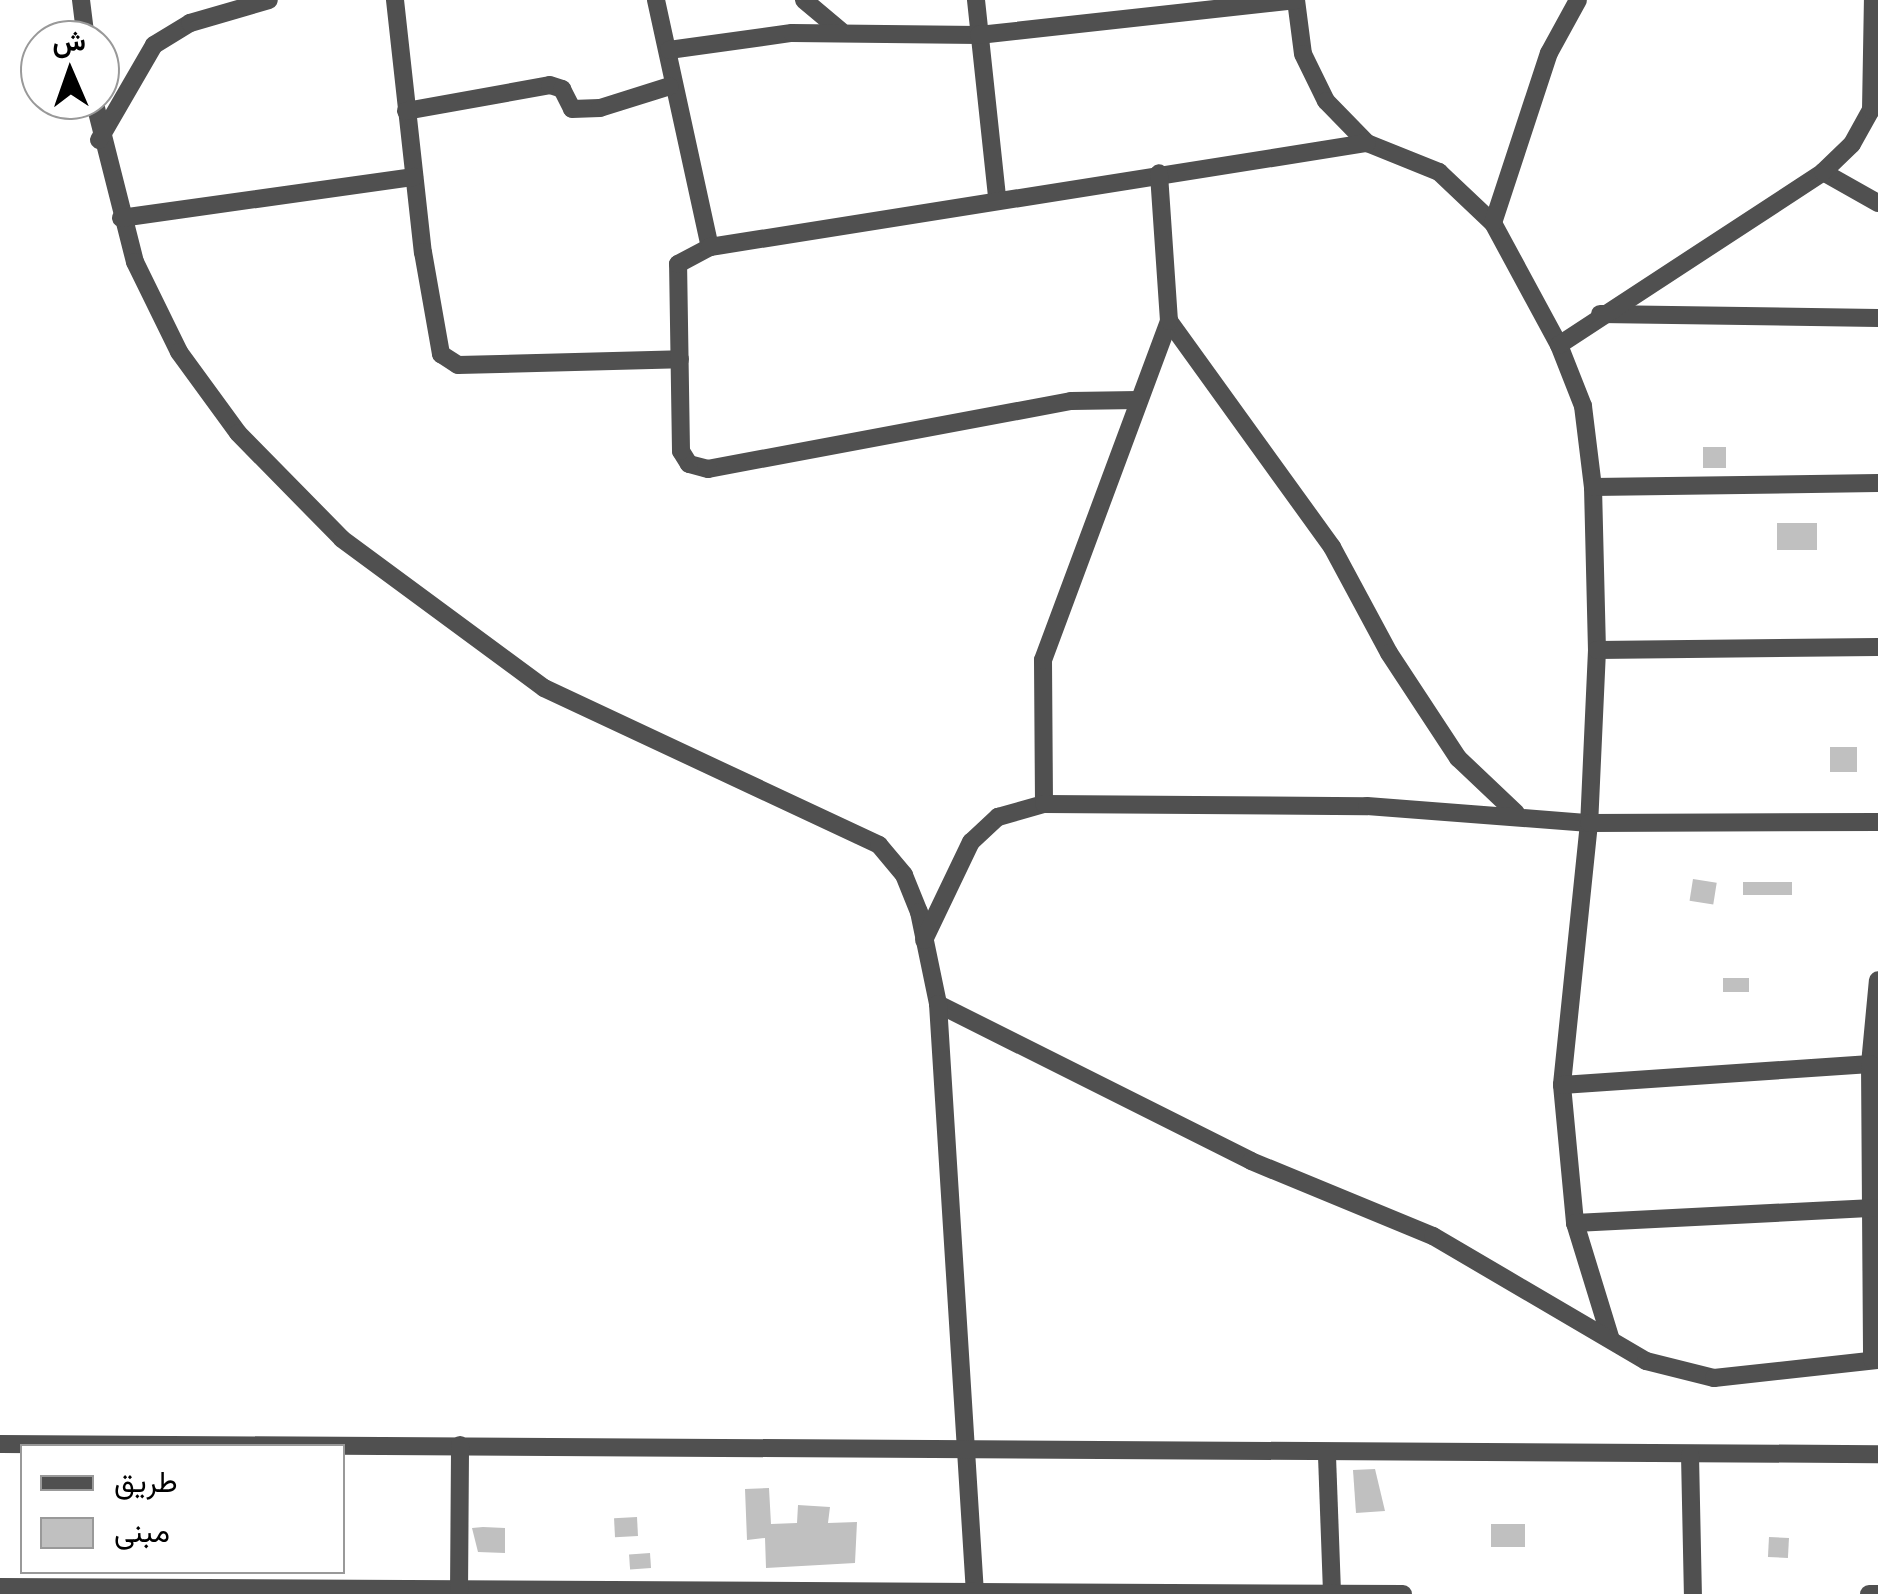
<!DOCTYPE html>
<meta charset="utf-8">
<style>
body{margin:0}
#map{position:relative;width:1878px;height:1594px;overflow:hidden;background:#fff;font-family:Poppins,Vazirmatn,sans-serif}
div>[style]{position:absolute}
.building>*{inset:0;background:#c0c0c0;transform-origin:0 0}
.street>*{height:18px;margin:-9px;padding:0 9px;transform-origin:9px;border-radius:9px;background:#505050}
span{translate:-50% -50%;white-space:nowrap;text-align:center;line-height:1.15;-webkit-text-stroke:8px #fff;paint-order:stroke}
.legend{position:absolute;left:20px;top:1444px;width:325px;height:130px;box-sizing:border-box;background:#fff;border:2px solid #999;margin:0;padding:12px 18px;list-style:none;font-size:30px;color:#000}
.legend li{display:flex;align-items:center;gap:20px;height:50px}
.legend b{width:50px;border:2px solid #999}
.north{position:absolute;left:20px;top:20px;width:100px;height:100px;box-sizing:border-box;background:#fff;border:2px solid #999;border-radius:50%;rotate:358deg;font-size:28px;font-weight:700;line-height:40px;text-align:center;color:#000}
.north::after{content:'';display:block;margin:auto;width:35px;height:45px;background:#000;clip-path:polygon(50% 0,100% 100%,50% 72%,0 100%)}
</style>
<div id="map">
<div class="building">
<i style="left:1703px;top:447px;width:23px;height:21px"></i>
<i style="left:1817px;top:523px;width:27px;height:40px;rotate:90deg"></i>
<i style="left:1830px;top:747px;width:27px;height:25px"></i>
<i style="left:1693px;top:879px;width:24px;height:22px;rotate:9deg"></i>
<i style="left:1792px;top:882px;width:13px;height:49px;rotate:90deg"></i>
<i style="left:1723px;top:978px;width:26px;height:14px"></i>
<i style="clip-path:polygon(1375px 1469px,1385px 1511px,1356px 1513px,1353px 1470px)"></i>
<i style="clip-path:polygon(769px 1488px,771px 1524px,797px 1523px,798px 1505px,830px 1507px,828px 1523px,857px 1522px,855px 1563px,766px 1568px,765px 1538px,747px 1540px,745px 1489px)"></i>
<i style="left:637px;top:1517px;width:19px;height:23px;rotate:87deg"></i>
<i style="left:1525px;top:1524px;width:23px;height:34px;rotate:90deg"></i>
<i style="clip-path:polygon(483px 1527px,505px 1528px,505px 1553px,478px 1552px,472px 1528px)"></i>
<i style="left:1769px;top:1537px;width:20px;height:20px;rotate:3deg"></i>
<i style="left:650px;top:1553px;width:15px;height:21px;rotate:86deg"></i>
</div>
<div class="street">
<i style="left:81px;top:0;width:40px;rotate:82.9deg"></i>
<i style="left:395px;top:0;width:254px;rotate:83.7deg"></i>
<i style="left:423px;top:252px;width:104px;rotate:80deg"></i>
<i style="left:441px;top:354px;width:20px;rotate:33deg"></i>
<i style="left:458px;top:365px;width:222px;rotate:-1.5deg"></i>
<i style="left:656px;top:0;width:253px;rotate:77.7deg"></i>
<i style="left:804px;top:0;width:48px;rotate:40deg"></i>
<i style="left:976px;top:0;width:199px;rotate:83.9deg"></i>
<i style="left:1296px;top:0;width:54px;rotate:82.6deg"></i>
<i style="left:1303px;top:54px;width:52px;rotate:63.9deg"></i>
<i style="left:1326px;top:101px;width:59px;rotate:45.7deg"></i>
<i style="left:1367px;top:143px;width:78px;rotate:21.9deg"></i>
<i style="left:1439px;top:172px;width:74px;rotate:43.4deg"></i>
<i style="left:1493px;top:223px;width:139px;rotate:61.6deg"></i>
<i style="left:1559px;top:345px;width:66px;rotate:68.5deg"></i>
<i style="left:1583px;top:406px;width:82px;rotate:83deg"></i>
<i style="left:1593px;top:487px;width:163px;rotate:88.6deg"></i>
<i style="left:1597px;top:650px;width:173px;rotate:92.6deg"></i>
<i style="left:1589px;top:823px;width:263px;rotate:95.9deg"></i>
<i style="left:1562px;top:1085px;width:139px;rotate:84.6deg"></i>
<i style="left:1575px;top:1223px;width:122px;rotate:72.9deg"></i>
<i style="left:669px;top:50px;width:124px;rotate:-7.9deg"></i>
<i style="left:792px;top:33px;width:187px;rotate:0.6deg"></i>
<i style="left:979px;top:35px;width:319px;rotate:-6.3deg"></i>
<i style="left:94px;top:100px;width:167px;rotate:75.8deg"></i>
<i style="left:135px;top:262px;width:100px;rotate:63.9deg"></i>
<i style="left:179px;top:352px;width:100px;rotate:53.9deg"></i>
<i style="left:238px;top:433px;width:148px;rotate:45.5deg"></i>
<i style="left:342px;top:539px;width:251px;rotate:36.4deg"></i>
<i style="left:544px;top:688px;width:370px;rotate:25.1deg"></i>
<i style="left:879px;top:845px;width:39px;rotate:50deg"></i>
<i style="left:904px;top:875px;width:40px;rotate:68deg"></i>
<i style="left:919px;top:912px;width:94px;rotate:78.3deg"></i>
<i style="left:938px;top:1004px;width:350px;rotate:26.6deg"></i>
<i style="left:1251px;top:1161px;width:197px;rotate:22.4deg"></i>
<i style="left:1433px;top:1236px;width:247px;rotate:30.4deg"></i>
<i style="left:1646px;top:1361px;width:70px;rotate:14deg"></i>
<i style="left:1714px;top:1378px;width:165px;rotate:-6.3deg"></i>
<i style="left:406px;top:111px;width:146px;rotate:-10.2deg"></i>
<i style="left:550px;top:85px;width:13px;rotate:18deg"></i>
<i style="left:562px;top:89px;width:22px;rotate:63deg"></i>
<i style="left:572px;top:109px;width:28px;rotate:-2deg"></i>
<i style="left:600px;top:108px;width:73px;rotate:-17.4deg"></i>
<i style="left:99px;top:140px;width:110px;rotate:-59.9deg"></i>
<i style="left:154px;top:45px;width:42px;rotate:-31.4deg"></i>
<i style="left:190px;top:23px;width:82px;rotate:-16.2deg"></i>
<i style="left:1823px;top:172px;width:63px;rotate:29.4deg"></i>
<i style="left:121px;top:218px;width:296px;rotate:-8deg"></i>
<i style="left:1493px;top:223px;width:179px;rotate:-71.8deg"></i>
<i style="left:1549px;top:53px;width:60px;rotate:-61.3deg"></i>
<i style="left:1600px;top:314px;width:278px;rotate:0.8deg"></i>
<i style="left:1169px;top:321px;width:279px;rotate:54.2deg"></i>
<i style="left:1332px;top:547px;width:120px;rotate:61.7deg"></i>
<i style="left:1389px;top:653px;width:126px;rotate:56.7deg"></i>
<i style="left:1458px;top:758px;width:80px;rotate:43.5deg"></i>
<i style="left:1559px;top:345px;width:316px;rotate:-33.2deg"></i>
<i style="left:1823px;top:172px;width:40px;rotate:-44deg"></i>
<i style="left:1852px;top:144px;width:39px;rotate:-61deg"></i>
<i style="left:1871px;top:110px;width:110px;rotate:-89deg"></i>
<i style="left:1138px;top:400px;width:67px;rotate:179.1deg"></i>
<i style="left:1071px;top:401px;width:369px;rotate:169.4deg"></i>
<i style="left:708px;top:469px;width:20px;rotate:-165deg"></i>
<i style="left:689px;top:464px;width:15px;rotate:-122deg"></i>
<i style="left:681px;top:451px;width:187px;rotate:-90.9deg"></i>
<i style="left:678px;top:264px;width:36px;rotate:-28deg"></i>
<i style="left:710px;top:247px;width:665px;rotate:-9deg"></i>
<i style="left:1593px;top:487px;width:285px;rotate:-0.8deg"></i>
<i style="left:1597px;top:650px;width:281px;rotate:-0.6deg"></i>
<i style="left:1044px;top:804px;width:144px;rotate:-90.4deg"></i>
<i style="left:1043px;top:660px;width:362px;rotate:-69.6deg"></i>
<i style="left:1169px;top:321px;width:148px;rotate:-93.9deg"></i>
<i style="left:924px;top:940px;width:109px;rotate:-64.4deg"></i>
<i style="left:971px;top:842px;width:37px;rotate:-43deg"></i>
<i style="left:998px;top:817px;width:48px;rotate:-15.8deg"></i>
<i style="left:1044px;top:804px;width:323px;rotate:0.4deg"></i>
<i style="left:1367px;top:806px;width:223px;rotate:4.4deg"></i>
<i style="left:1589px;top:823px;width:289px;rotate:-0.2deg"></i>
<i style="left:938px;top:1004px;width:591px;rotate:86.41deg"></i>
<i style="left:1870px;top:1064px;width:84px;rotate:-84.6deg"></i>
<i style="left:1562px;top:1085px;width:309px;rotate:-3.9deg"></i>
<i style="left:1870px;top:1064px;width:296px;rotate:89.6deg"></i>
<i style="left:1575px;top:1223px;width:299px;rotate:-2.9deg"></i>
<i style="left:0;top:1444px;width:1878px;rotate:0.31deg"></i>
<i style="left:1690px;top:1455px;width:139px;rotate:88.8deg"></i>
<i style="left:1327px;top:1456px;width:138px;rotate:87.9deg"></i>
<i style="left:0;top:1587px;width:1403px;rotate:0.29deg"></i>
<i style="left:459px;top:1594px;width:149px;rotate:-89.6deg"></i>
<i style="left:1869px;top:1594px;width:9px"></i>
</div>
<ul class="legend">
<li><b style="height:12px;background:#505050"></b>طريق</li>
<li><b style="height:28px;background:#c0c0c0"></b>مبنى</li>
</ul>
<div class="north">ش</div>
</div>
